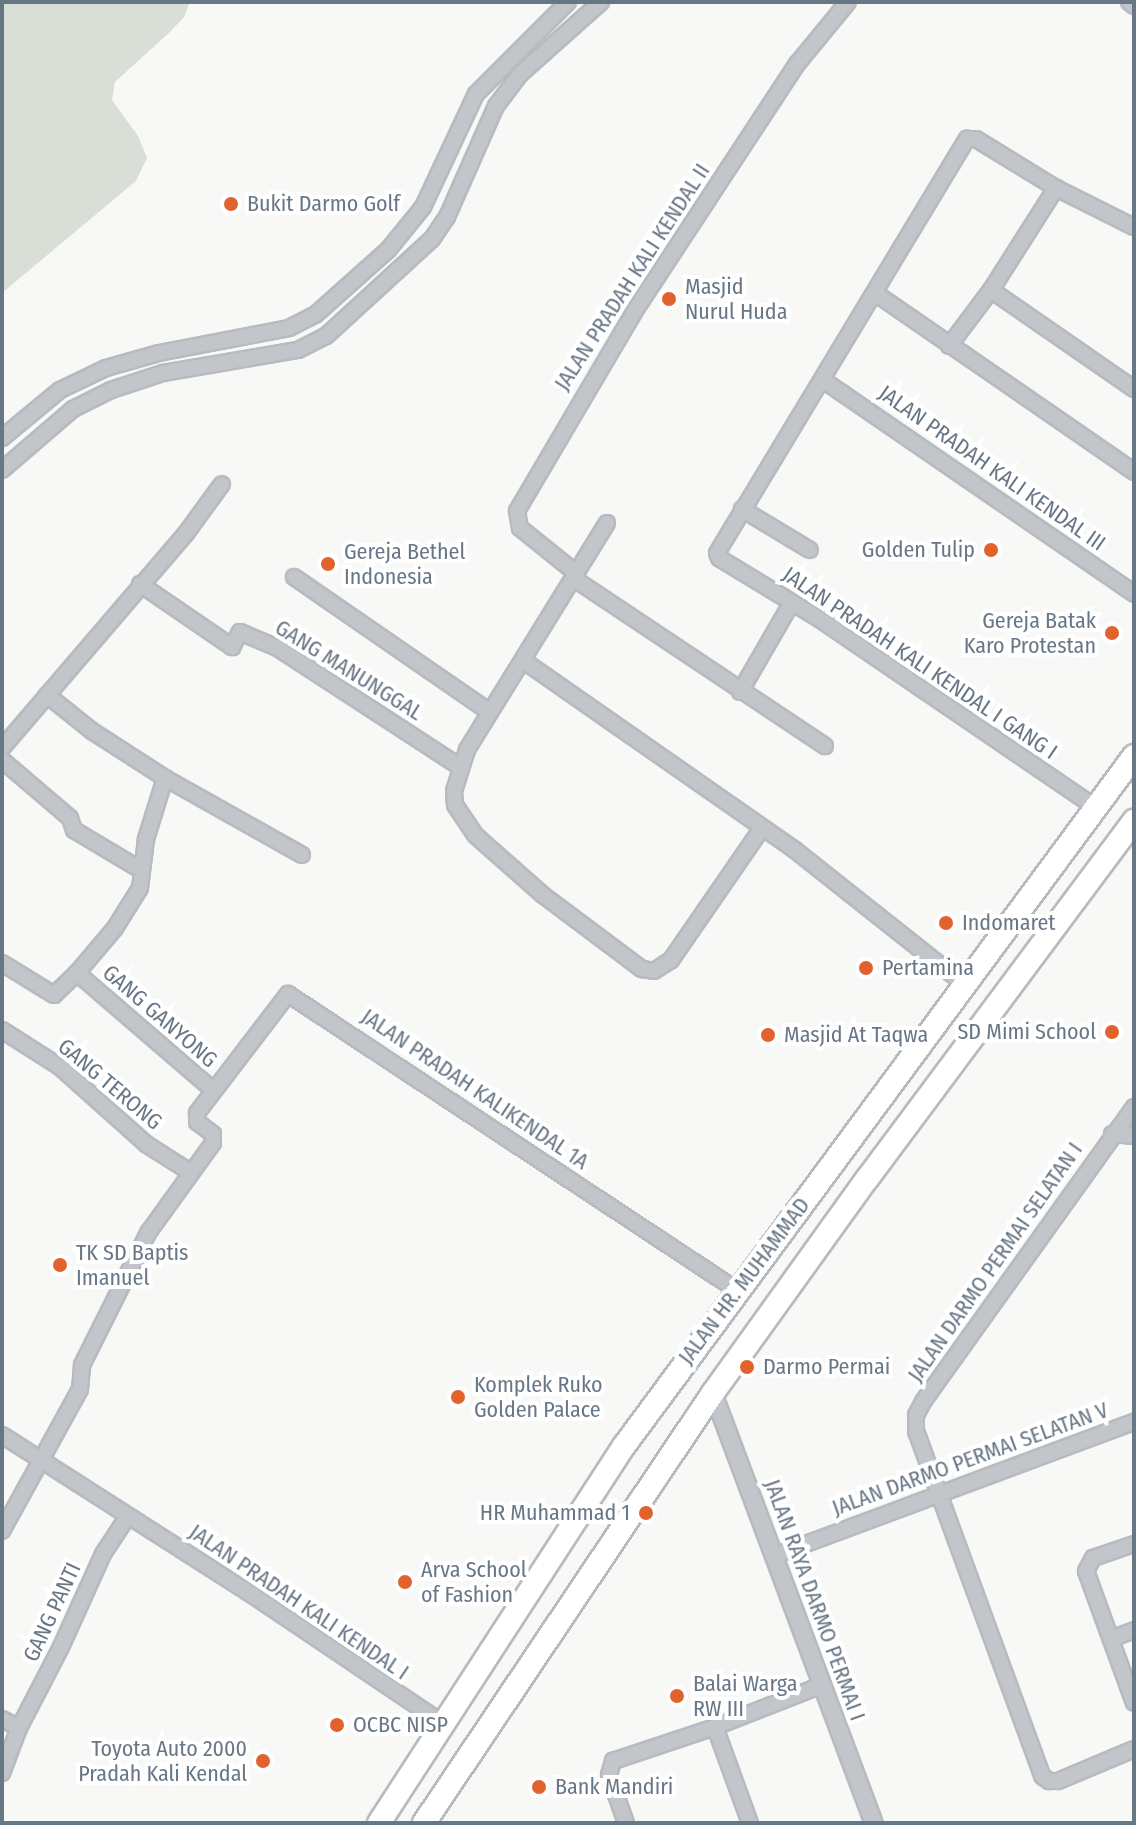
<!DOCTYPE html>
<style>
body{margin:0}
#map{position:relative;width:1136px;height:1825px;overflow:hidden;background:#f8f8f6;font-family:"Fira Sans Condensed",sans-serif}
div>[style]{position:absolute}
.green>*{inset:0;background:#d9dfd7}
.roads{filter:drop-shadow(2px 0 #b7bbbf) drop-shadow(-2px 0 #b7bbbf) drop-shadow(0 2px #b7bbbf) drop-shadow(0 -2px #b7bbbf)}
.minor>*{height:14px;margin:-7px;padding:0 7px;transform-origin:7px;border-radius:7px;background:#c2c5c9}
.tertiary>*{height:16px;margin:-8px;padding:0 8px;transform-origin:8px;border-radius:8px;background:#c2c5c9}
.primary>*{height:22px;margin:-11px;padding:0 11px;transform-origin:11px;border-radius:11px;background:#fff}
.dots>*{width:22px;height:22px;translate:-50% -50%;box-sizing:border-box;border:4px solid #fff;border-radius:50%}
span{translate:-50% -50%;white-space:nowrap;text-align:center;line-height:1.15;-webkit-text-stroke:8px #fff;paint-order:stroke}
.poi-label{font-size:22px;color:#687786}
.left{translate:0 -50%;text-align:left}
.right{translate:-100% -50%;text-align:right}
.street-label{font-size:22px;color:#687786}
.frame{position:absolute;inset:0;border:4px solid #687786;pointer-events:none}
</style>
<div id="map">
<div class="green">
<i style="clip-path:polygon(2px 2px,190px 2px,184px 17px,171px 31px,115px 82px,112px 100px,138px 136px,147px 158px,136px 181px,2px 293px)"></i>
</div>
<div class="roads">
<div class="minor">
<i style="left:1129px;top:2px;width:6px;rotate:39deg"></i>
<i style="left:991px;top:290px;width:174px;rotate:34.7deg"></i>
<i style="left:875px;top:293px;width:315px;rotate:34.6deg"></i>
<i style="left:949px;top:346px;width:70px;rotate:-53.1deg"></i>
<i style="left:991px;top:290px;width:121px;rotate:-57.5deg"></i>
<i style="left:823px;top:380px;width:378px;rotate:34.5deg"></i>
<i style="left:2px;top:438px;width:75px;rotate:-39.6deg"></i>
<i style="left:60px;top:390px;width:51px;rotate:-25.6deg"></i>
<i style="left:106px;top:368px;width:55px;rotate:-15.8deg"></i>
<i style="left:159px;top:353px;width:132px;rotate:-10.9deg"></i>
<i style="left:289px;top:328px;width:29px;rotate:-27deg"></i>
<i style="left:315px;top:315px;width:98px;rotate:-41.7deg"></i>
<i style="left:388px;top:250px;width:55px;rotate:-50.9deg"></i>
<i style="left:423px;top:207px;width:125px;rotate:-64.9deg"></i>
<i style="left:476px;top:94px;width:130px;rotate:-45deg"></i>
<i style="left:2px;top:470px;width:94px;rotate:-40.7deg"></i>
<i style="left:73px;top:409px;width:42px;rotate:-26.6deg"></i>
<i style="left:111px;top:390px;width:55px;rotate:-18.1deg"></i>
<i style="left:163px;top:373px;width:137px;rotate:-9.7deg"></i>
<i style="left:298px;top:350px;width:31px;rotate:-27deg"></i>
<i style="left:326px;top:336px;width:144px;rotate:-42.5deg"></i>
<i style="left:432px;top:239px;width:27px;rotate:-56deg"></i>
<i style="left:447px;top:217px;width:121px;rotate:-66.2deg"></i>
<i style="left:496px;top:106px;width:39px;rotate:-53deg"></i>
<i style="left:519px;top:75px;width:110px;rotate:-41.7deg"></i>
<i style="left:742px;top:509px;width:79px;rotate:31.1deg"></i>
<i style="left:607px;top:523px;width:267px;rotate:121.7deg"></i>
<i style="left:467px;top:750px;width:43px;rotate:107.6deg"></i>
<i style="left:454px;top:791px;width:14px;rotate:86deg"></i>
<i style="left:455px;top:805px;width:36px;rotate:56deg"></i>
<i style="left:475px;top:835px;width:91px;rotate:41.4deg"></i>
<i style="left:543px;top:895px;width:124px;rotate:36.8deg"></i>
<i style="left:642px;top:969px;width:12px;rotate:9deg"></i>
<i style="left:654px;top:971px;width:20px;rotate:-33deg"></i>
<i style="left:671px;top:960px;width:160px;rotate:-55.4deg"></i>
<i style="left:576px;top:573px;width:72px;rotate:-141.2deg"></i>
<i style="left:520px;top:528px;width:17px;rotate:-100deg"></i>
<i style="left:517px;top:511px;width:231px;rotate:-59.5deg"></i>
<i style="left:634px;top:312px;width:297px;rotate:-56.7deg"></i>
<i style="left:797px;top:64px;width:80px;rotate:-50.6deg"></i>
<i style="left:294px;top:577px;width:238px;rotate:34.6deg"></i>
<i style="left:573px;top:578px;width:303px;rotate:33.7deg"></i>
<i style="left:140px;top:584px;width:112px;rotate:34.4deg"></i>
<i style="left:232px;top:647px;width:17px;rotate:-62deg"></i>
<i style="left:240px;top:632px;width:39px;rotate:23deg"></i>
<i style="left:276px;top:647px;width:220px;rotate:33.1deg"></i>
<i style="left:524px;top:661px;width:330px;rotate:34.9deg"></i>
<i style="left:795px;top:850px;width:216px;rotate:38.4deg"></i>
<i style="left:740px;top:692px;width:104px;rotate:-60deg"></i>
<i style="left:47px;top:695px;width:58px;rotate:38.7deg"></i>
<i style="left:92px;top:731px;width:87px;rotate:32.8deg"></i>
<i style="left:165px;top:778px;width:157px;rotate:29.3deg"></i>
<i style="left:2px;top:748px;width:284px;rotate:-49.4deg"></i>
<i style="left:187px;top:532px;width:59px;rotate:-53.9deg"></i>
<i style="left:2px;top:760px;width:89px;rotate:40.5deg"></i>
<i style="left:70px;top:818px;width:13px;rotate:72deg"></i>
<i style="left:74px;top:830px;width:78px;rotate:30.8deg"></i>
<i style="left:1095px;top:807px;width:332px;rotate:-145.7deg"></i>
<i style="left:821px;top:620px;width:119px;rotate:-148.7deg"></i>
<i style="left:719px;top:558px;width:5px;rotate:-112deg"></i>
<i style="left:717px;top:553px;width:484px;rotate:-58.9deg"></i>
<i style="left:967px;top:139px;width:9px"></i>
<i style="left:976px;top:139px;width:94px;rotate:31.5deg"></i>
<i style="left:1056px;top:188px;width:87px;rotate:26.6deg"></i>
<i style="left:2px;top:963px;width:61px;rotate:31.6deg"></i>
<i style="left:54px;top:995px;width:32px;rotate:-44deg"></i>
<i style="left:77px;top:973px;width:59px;rotate:-49.8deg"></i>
<i style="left:115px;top:928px;width:47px;rotate:-58deg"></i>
<i style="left:140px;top:888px;width:49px;rotate:-83deg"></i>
<i style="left:146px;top:839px;width:64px;rotate:-72.7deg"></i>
<i style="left:77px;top:973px;width:179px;rotate:40.7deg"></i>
<i style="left:2px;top:1030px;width:69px;rotate:32.5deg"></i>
<i style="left:60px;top:1067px;width:115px;rotate:41.8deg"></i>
<i style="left:146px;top:1144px;width:52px;rotate:32.5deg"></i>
<i style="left:1134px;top:1107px;width:363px;rotate:125.6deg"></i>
<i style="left:923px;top:1402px;width:15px;rotate:118deg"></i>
<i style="left:916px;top:1415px;width:16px;rotate:90deg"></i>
<i style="left:916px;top:1431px;width:367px;rotate:69.9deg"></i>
<i style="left:1042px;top:1776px;width:9px;rotate:36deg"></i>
<i style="left:1049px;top:1781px;width:9px"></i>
<i style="left:1058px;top:1781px;width:82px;rotate:-22.8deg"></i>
<i style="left:1112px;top:1134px;width:22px;rotate:5deg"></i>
<i style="left:2px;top:1435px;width:295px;rotate:32.6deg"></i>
<i style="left:251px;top:1594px;width:234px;rotate:34deg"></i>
<i style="left:2px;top:1531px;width:162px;rotate:-61.2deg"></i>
<i style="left:80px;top:1389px;width:24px;rotate:-85deg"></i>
<i style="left:82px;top:1365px;width:148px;rotate:-63.4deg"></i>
<i style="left:148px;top:1233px;width:111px;rotate:-54.2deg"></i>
<i style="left:213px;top:1143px;width:9px;rotate:-90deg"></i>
<i style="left:213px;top:1134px;width:20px;rotate:-143deg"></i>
<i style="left:197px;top:1122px;width:9px;rotate:-90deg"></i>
<i style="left:197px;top:1113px;width:150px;rotate:-52.6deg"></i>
<i style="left:288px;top:994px;width:539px;rotate:33.42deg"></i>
<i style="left:1134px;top:1544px;width:43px;rotate:161.1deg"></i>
<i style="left:1093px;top:1558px;width:15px;rotate:118deg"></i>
<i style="left:1086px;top:1571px;width:140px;rotate:70deg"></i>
<i style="left:776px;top:1555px;width:382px;rotate:-20.4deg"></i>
<i style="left:1111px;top:1639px;width:25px;rotate:-21deg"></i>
<i style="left:2px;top:1719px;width:19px;rotate:28deg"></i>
<i style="left:715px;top:1727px;width:102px;rotate:70deg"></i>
<i style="left:2px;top:1773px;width:48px;rotate:-69.3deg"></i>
<i style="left:19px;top:1728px;width:91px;rotate:-62.6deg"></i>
<i style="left:61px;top:1647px;width:102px;rotate:-65.7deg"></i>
<i style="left:103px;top:1554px;width:45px;rotate:-56.7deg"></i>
<i style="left:626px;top:1823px;width:51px;rotate:-109.5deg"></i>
<i style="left:609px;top:1775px;width:15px;rotate:-74deg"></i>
<i style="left:613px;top:1761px;width:108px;rotate:-18.4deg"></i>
<i style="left:715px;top:1727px;width:115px;rotate:-21.4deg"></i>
</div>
<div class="tertiary">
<i style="left:713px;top:1393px;width:459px;rotate:69.5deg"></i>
</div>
<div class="primary">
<i style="left:379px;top:1823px;width:450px;rotate:-57deg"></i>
<i style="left:624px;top:1446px;width:858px;rotate:-53.53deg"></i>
<i style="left:424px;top:1823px;width:518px;rotate:-56.1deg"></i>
<i style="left:713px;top:1393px;width:264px;rotate:-54.3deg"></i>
<i style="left:867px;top:1179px;width:447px;rotate:-53.3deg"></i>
</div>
</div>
<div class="dots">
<i style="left:231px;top:204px;background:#e1622d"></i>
<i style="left:669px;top:299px;background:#e1622d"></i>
<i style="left:991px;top:550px;background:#e1622d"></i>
<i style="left:328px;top:564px;background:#e1622d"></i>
<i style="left:1112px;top:633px;background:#e1622d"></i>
<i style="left:946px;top:923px;background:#e1622d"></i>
<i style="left:866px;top:968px;background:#e1622d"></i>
<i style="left:1112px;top:1032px;background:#e1622d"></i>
<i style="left:768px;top:1035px;background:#e1622d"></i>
<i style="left:60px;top:1265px;background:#e1622d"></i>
<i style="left:747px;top:1367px;background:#e1622d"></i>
<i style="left:458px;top:1397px;background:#e1622d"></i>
<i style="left:646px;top:1513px;background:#e1622d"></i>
<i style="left:405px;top:1582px;background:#e1622d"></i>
<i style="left:677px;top:1696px;background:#e1622d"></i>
<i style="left:337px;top:1725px;background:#e1622d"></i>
<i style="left:263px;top:1761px;background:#e1622d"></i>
<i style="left:539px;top:1787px;background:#e1622d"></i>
</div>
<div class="poi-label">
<span class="left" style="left:247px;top:204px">Bukit Darmo Golf</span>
<span class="left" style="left:685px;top:299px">Masjid<br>Nurul Huda</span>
<span class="right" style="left:975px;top:550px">Golden Tulip</span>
<span class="left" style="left:344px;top:564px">Gereja Bethel<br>Indonesia</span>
<span class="right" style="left:1096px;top:633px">Gereja Batak<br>Karo Protestan</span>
<span class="left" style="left:962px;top:923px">Indomaret</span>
<span class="left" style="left:882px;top:968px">Pertamina</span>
<span class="right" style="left:1096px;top:1032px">SD Mimi School</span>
<span class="left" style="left:784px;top:1035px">Masjid At Taqwa</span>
<span class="left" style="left:76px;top:1265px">TK SD Baptis<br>Imanuel</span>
<span class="left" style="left:763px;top:1367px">Darmo Permai</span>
<span class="left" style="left:474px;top:1397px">Komplek Ruko<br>Golden Palace</span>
<span class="right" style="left:630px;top:1513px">HR Muhammad 1</span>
<span class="left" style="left:421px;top:1582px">Arva School<br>of Fashion</span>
<span class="left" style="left:693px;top:1696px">Balai Warga<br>RW III</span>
<span class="left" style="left:353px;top:1725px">OCBC NISP</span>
<span class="right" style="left:247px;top:1761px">Toyota Auto 2000<br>Pradah Kali Kendal</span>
<span class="left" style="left:555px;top:1787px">Bank Mandiri</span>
</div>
<div class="street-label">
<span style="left:632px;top:277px;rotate:-57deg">JALAN PRADAH KALI KENDAL II</span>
<span style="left:992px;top:468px;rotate:35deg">JALAN PRADAH KALI KENDAL III</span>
<span style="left:920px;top:663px;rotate:34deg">JALAN PRADAH KALI KENDAL I GANG I</span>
<span style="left:349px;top:670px;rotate:32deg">GANG MANUNGGAL</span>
<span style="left:160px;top:1016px;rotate:41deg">GANG GANYONG</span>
<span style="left:110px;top:1084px;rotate:40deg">GANG TERONG</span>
<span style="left:475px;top:1089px;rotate:34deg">JALAN PRADAH KALIKENDAL 1A</span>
<span style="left:995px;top:1262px;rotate:-55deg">JALAN DARMO PERMAI SELATAN I</span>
<span style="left:744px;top:1281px;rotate:-53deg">JALAN HR. MUHAMMAD</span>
<span style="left:970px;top:1459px;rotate:-20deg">JALAN DARMO PERMAI SELATAN V</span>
<span style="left:815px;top:1600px;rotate:70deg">JALAN RAYA DARMO PERMAI I</span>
<span style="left:299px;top:1602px;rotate:34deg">JALAN PRADAH KALI KENDAL I</span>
<span style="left:52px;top:1612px;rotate:-65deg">GANG PANTI</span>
</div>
<div class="frame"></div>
</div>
